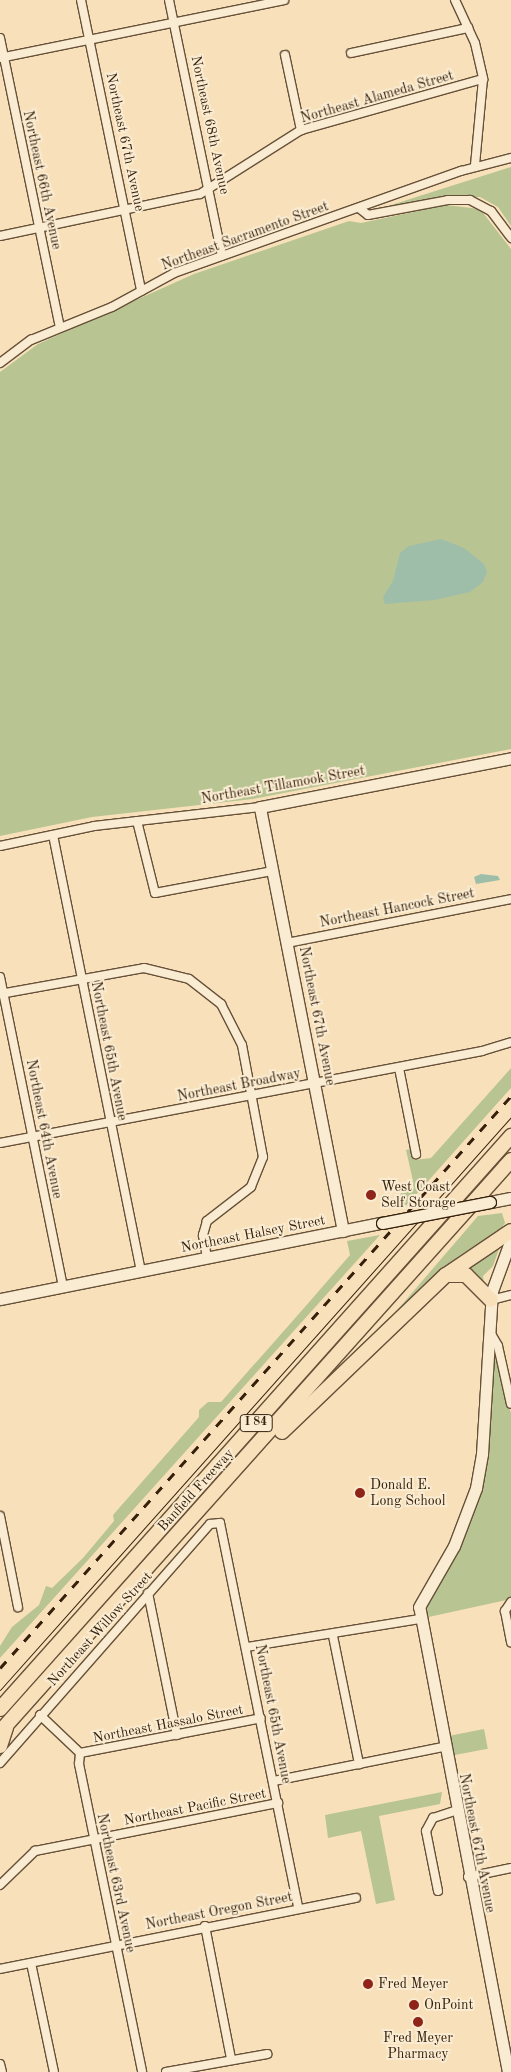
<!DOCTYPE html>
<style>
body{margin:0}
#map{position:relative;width:511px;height:2072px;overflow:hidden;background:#f8e1ba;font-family:"Old Standard TT",serif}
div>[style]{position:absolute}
.green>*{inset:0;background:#b9c493;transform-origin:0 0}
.water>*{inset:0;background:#9fbeaa}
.roads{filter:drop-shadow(1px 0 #665038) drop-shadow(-1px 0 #665038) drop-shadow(0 1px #665038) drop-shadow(0 -1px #665038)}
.street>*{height:8px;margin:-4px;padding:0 4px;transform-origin:4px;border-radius:4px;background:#faecd2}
.secondary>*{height:11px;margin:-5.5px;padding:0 5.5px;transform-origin:5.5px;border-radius:5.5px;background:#faecd2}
.highway>*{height:14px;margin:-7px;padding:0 7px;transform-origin:7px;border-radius:7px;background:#f8e1ba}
.tram>*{height:1px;margin:-0.5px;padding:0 0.5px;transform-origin:0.5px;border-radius:0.5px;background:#36200c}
.rail>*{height:2.5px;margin-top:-1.25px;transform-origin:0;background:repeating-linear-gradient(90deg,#36200c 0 9px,transparent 0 18px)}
.bridges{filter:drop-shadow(1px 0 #36200c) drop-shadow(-1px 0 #36200c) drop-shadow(0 1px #36200c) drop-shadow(0 -1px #36200c)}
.secondary-bridge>*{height:11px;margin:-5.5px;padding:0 5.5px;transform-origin:5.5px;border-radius:5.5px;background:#faecd2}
.dots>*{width:14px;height:14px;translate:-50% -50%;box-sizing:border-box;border:2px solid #faecd2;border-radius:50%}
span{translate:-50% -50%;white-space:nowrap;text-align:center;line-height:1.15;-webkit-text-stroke:4px #faecd2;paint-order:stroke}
.shield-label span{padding:1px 4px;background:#faecd2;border:1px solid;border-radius:4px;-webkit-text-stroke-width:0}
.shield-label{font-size:12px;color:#36200c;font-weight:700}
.street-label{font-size:14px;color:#36200c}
.poi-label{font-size:14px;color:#36200c}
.left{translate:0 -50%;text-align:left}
</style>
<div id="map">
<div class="green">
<i style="clip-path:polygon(511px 167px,511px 226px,498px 207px,480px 197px,446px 197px,388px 206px)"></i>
<i style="clip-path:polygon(446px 205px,480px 209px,511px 249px,511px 749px,253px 799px,92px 817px,0 836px,0 372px,38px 344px,194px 274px,349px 221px,361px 223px)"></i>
<i style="clip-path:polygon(511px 1068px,511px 1088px,405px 1207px,394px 1209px,390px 1205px,413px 1181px,406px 1150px,410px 1149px,414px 1160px,431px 1158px)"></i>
<i style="clip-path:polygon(502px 1213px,505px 1223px,500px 1230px,459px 1256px,393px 1315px,478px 1216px)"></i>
<i style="clip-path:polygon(380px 1235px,0 1658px,0 1646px,12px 1627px,39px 1605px,46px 1586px,52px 1588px,83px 1558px,114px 1521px,113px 1515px,199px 1417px,199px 1410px,208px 1402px,221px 1402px,304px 1308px,350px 1255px,347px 1241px)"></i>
<i style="clip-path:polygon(500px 1246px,493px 1266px,483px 1276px,484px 1285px,466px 1270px,468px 1261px)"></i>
<i style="clip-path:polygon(492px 1347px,511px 1413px,511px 1599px,424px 1618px,424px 1606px,461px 1546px,483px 1487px)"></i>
<i style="left:484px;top:1729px;width:20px;height:35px;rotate:79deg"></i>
<i style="clip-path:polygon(442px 1792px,440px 1804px,379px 1816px,395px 1900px,376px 1904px,361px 1831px,328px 1838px,325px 1815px)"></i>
</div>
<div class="water">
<i style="clip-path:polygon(441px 539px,464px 548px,484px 564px,487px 572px,483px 582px,470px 592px,435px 600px,385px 604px,383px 597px,393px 581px,400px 553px,409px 546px)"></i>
<i style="clip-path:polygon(481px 874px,498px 876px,500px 880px,476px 884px,474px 877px)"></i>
</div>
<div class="roads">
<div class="street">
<i style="left:81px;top:0;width:297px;rotate:78.3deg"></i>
<i style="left:169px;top:0;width:261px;rotate:78.3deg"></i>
<i style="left:455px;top:0;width:47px;rotate:65.1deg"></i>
<i style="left:475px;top:43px;width:37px;rotate:77deg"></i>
<i style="left:483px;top:79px;width:87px;rotate:95.3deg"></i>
<i style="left:0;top:38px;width:295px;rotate:78.3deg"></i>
<i style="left:351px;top:53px;width:120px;rotate:-12.1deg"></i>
<i style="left:285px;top:55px;width:77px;rotate:78deg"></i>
<i style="left:0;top:58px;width:290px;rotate:-11.5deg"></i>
<i style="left:359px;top:208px;width:11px;rotate:38deg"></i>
<i style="left:368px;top:215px;width:81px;rotate:-10.6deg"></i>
<i style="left:448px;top:200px;width:22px"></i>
<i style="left:470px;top:200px;width:24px;rotate:28deg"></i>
<i style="left:491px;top:211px;width:34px;rotate:53deg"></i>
<i style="left:0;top:236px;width:204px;rotate:-11.9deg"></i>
<i style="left:200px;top:194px;width:120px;rotate:-32.4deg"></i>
<i style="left:301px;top:130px;width:189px;rotate:-15.7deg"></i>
<i style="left:0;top:363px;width:39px;rotate:-37deg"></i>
<i style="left:31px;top:340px;width:87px;rotate:-22.2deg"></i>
<i style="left:112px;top:307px;width:71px;rotate:-28.7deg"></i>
<i style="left:174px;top:273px;width:305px;rotate:-19.6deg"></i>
<i style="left:461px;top:171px;width:52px;rotate:-14.6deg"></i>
<i style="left:137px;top:821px;width:74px;rotate:76deg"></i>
<i style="left:155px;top:893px;width:120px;rotate:-10.6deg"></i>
<i style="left:53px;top:835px;width:445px;rotate:78.6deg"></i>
<i style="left:0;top:846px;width:96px;rotate:-12deg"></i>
<i style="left:94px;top:826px;width:167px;rotate:-6.5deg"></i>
<i style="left:287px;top:943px;width:228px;rotate:-11.1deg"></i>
<i style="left:0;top:977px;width:315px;rotate:78.5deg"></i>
<i style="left:0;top:994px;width:146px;rotate:-10.2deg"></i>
<i style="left:144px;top:968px;width:46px;rotate:13.7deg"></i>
<i style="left:189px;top:979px;width:41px;rotate:38deg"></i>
<i style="left:221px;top:1004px;width:46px;rotate:62.9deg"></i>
<i style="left:242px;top:1045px;width:114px;rotate:79.4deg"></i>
<i style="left:263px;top:1157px;width:32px;rotate:112deg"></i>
<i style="left:251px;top:1187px;width:56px;rotate:142.3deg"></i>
<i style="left:207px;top:1221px;width:15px;rotate:106deg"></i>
<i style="left:203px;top:1235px;width:23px;rotate:80deg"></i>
<i style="left:399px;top:1068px;width:88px;rotate:78.8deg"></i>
<i style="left:0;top:1143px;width:491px;rotate:-10.8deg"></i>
<i style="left:482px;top:1051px;width:30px;rotate:-17deg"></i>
<i style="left:491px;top:1300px;width:21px;rotate:-14deg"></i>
<i style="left:490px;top:1332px;width:16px;rotate:60deg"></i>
<i style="left:498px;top:1346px;width:59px;rotate:77.4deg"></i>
<i style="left:0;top:1516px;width:93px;rotate:78.8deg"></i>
<i style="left:148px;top:1593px;width:145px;rotate:78.5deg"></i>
<i style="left:511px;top:1602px;width:11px;rotate:124deg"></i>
<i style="left:505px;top:1611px;width:32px;rotate:79deg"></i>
<i style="left:333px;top:1636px;width:131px;rotate:78.5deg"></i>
<i style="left:247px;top:1647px;width:174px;rotate:-9.2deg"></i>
<i style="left:40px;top:1715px;width:55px;rotate:43.5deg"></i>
<i style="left:80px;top:1753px;width:11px;rotate:95deg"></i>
<i style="left:79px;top:1764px;width:314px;rotate:78.4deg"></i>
<i style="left:80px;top:1753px;width:184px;rotate:-10.9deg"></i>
<i style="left:0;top:1763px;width:318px;rotate:-48.7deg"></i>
<i style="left:210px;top:1524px;width:10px;rotate:-6deg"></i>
<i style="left:220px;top:1523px;width:392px;rotate:78.5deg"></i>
<i style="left:274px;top:1781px;width:172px;rotate:-11.4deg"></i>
<i style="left:468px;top:1877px;width:44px;rotate:-11.8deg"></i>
<i style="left:0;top:1885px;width:49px;rotate:-44.2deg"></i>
<i style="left:35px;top:1851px;width:248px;rotate:-11.2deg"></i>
<i style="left:438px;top:1891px;width:61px;rotate:-101.3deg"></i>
<i style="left:426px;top:1831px;width:15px;rotate:-62deg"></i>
<i style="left:433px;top:1818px;width:23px;rotate:-18deg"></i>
<i style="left:205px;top:1926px;width:136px;rotate:78.9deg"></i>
<i style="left:31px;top:1963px;width:111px;rotate:78.1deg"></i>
<i style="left:0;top:1969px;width:363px;rotate:-11.3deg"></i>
<i style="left:0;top:2064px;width:8px;rotate:76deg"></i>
<i style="left:166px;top:2072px;width:103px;rotate:-10.1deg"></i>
</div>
<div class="secondary">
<i style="left:490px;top:1202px;width:21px;rotate:-11deg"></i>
<i style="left:343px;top:1231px;width:432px;rotate:-101.1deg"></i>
<i style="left:260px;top:807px;width:256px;rotate:-11deg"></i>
<i style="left:0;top:1299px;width:389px;rotate:-11.3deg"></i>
<i style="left:508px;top:2072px;width:473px;rotate:-100.8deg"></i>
<i style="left:419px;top:1607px;width:70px;rotate:-60.2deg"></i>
<i style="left:454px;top:1546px;width:62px;rotate:-69.2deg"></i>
<i style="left:476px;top:1488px;width:35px;rotate:-80deg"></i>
<i style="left:482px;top:1454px;width:163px;rotate:-86.5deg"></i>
<i style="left:492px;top:1291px;width:55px;rotate:-69.9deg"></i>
</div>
<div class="highway">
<i style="left:446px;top:1275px;width:20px"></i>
<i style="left:466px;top:1275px;width:35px;rotate:45deg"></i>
<i style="left:282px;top:1432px;width:227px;rotate:-43.8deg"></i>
<i style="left:446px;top:1275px;width:78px;rotate:-34.1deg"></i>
<i style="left:0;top:1709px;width:768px;rotate:-48.27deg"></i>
<i style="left:0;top:1732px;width:767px;rotate:-48.22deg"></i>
<i style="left:0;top:1746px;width:20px;rotate:-72deg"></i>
</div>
</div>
<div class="tram">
<i style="left:0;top:1690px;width:768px;rotate:-48.27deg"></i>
</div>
<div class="rail">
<i style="left:0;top:1668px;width:767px;rotate:-48.22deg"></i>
</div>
<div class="bridges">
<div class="secondary-bridge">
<i style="left:382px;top:1223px;width:110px;rotate:-11deg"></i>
</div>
</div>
<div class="dots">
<i style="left:371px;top:1195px;background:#8f2418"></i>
<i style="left:360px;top:1493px;background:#8f2418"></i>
<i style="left:368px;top:1984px;background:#8f2418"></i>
<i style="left:414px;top:2005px;background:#8f2418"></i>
<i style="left:418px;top:2022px;background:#8f2418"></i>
</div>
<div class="shield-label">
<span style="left:256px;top:1423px">I 84</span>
</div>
<div class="street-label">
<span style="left:377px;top:97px;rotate:-16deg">Northeast Alameda Street</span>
<span style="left:210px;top:125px;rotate:78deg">Northeast 68th Avenue</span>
<span style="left:125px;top:142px;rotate:78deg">Northeast 67th Avenue</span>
<span style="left:42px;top:180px;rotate:78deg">Northeast 66th Avenue</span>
<span style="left:245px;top:236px;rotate:-20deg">Northeast Sacramento Street</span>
<span style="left:283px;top:785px;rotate:-10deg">Northeast Tillamook Street</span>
<span style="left:397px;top:908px;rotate:-11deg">Northeast Hancock Street</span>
<span style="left:317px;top:1016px;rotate:79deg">Northeast 67th Avenue</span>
<span style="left:109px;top:1051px;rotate:79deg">Northeast 65th Avenue</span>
<span style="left:239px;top:1085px;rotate:-11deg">Northeast Broadway</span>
<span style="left:44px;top:1129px;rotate:79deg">Northeast 64th Avenue</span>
<span style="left:253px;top:1234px;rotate:-11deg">Northeast Halsey Street</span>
<span style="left:196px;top:1490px;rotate:-48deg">Banfield Freeway</span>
<span style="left:100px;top:1629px;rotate:-48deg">Northeast Willow Street</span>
<span style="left:273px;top:1714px;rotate:79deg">Northeast 65th Avenue</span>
<span style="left:168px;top:1724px;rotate:-11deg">Northeast Hassalo Street</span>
<span style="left:195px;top:1807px;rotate:-11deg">Northeast Pacific Street</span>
<span style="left:477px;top:1843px;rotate:79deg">Northeast 67th Avenue</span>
<span style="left:116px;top:1883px;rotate:78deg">Northeast 63rd Avenue</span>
<span style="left:219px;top:1911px;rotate:-11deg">Northeast Oregon Street</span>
</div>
<div class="poi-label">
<span class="left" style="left:381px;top:1195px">West Coast<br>Self Storage</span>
<span class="left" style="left:370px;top:1493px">Donald E.<br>Long School</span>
<span class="left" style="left:378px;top:1984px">Fred Meyer</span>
<span class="left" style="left:424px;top:2005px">OnPoint</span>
<span style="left:418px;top:2046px">Fred Meyer<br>Pharmacy</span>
</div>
</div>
